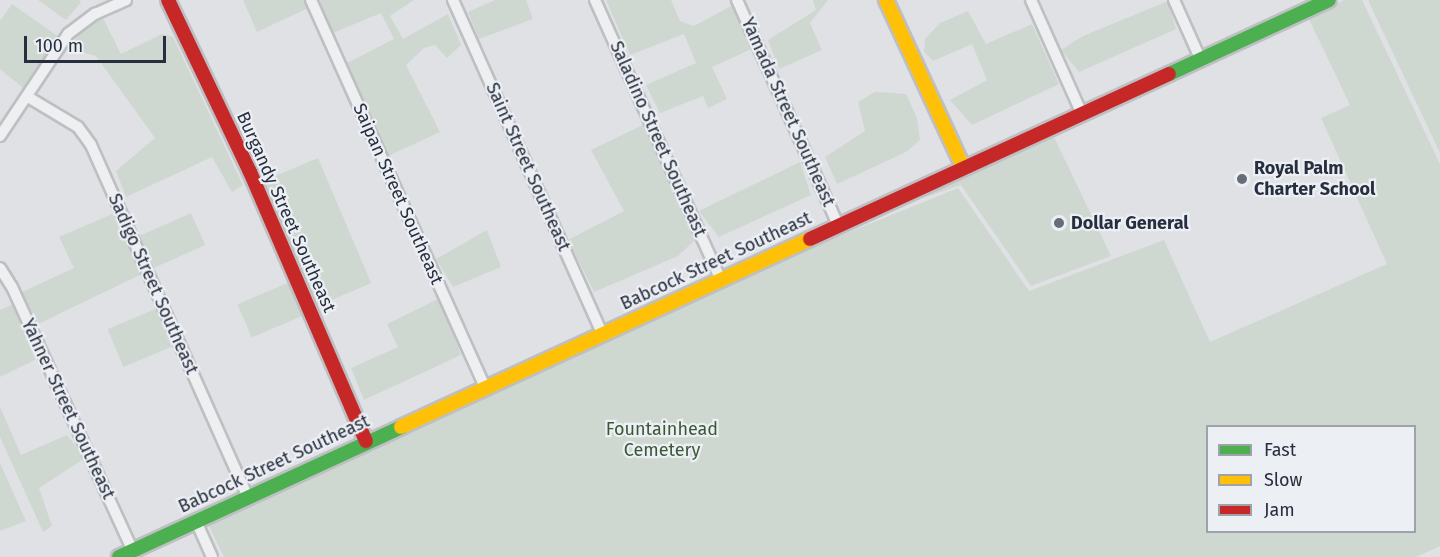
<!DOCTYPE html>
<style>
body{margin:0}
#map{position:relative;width:1440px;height:557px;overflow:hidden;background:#dfe1e5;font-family:"Fira Sans",sans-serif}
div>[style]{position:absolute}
.green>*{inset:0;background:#cfd8d0;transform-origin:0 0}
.roads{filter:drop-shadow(2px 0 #bebfc3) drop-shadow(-2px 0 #bebfc3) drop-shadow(0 2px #bebfc3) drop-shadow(0 -2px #bebfc3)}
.street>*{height:10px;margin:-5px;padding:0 5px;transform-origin:5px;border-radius:5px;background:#eeeff1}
.fast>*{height:14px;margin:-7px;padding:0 7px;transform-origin:7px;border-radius:7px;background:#4caf50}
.slow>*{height:14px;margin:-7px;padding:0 7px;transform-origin:7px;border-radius:7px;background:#ffc107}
.jam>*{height:14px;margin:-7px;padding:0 7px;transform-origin:7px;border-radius:7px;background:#c62828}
.dots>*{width:16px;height:16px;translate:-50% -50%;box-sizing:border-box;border:3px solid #eceff4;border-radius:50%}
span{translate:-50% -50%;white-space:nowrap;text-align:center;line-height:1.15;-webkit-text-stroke:4.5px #eceff4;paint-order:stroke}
.street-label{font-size:18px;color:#272e3d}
.poi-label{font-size:18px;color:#272e3d;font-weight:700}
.left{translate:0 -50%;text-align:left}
.park-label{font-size:18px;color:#3a5834}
.legend{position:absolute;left:1206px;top:425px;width:210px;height:108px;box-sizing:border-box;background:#eceff4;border:2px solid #9da2ab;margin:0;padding:8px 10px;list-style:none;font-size:18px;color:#272e3d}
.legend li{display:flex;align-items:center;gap:12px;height:30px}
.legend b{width:30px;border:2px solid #9da2ab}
.scale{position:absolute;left:24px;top:36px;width:142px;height:27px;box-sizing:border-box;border:3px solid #272e3d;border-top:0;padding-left:8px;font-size:18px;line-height:21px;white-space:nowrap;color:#272e3d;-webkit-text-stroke:4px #eceff4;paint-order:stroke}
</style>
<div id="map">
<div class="green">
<i style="clip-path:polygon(38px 0,79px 0,81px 2px,66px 20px)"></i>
<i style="clip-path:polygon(243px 0,304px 0,308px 8px,257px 32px)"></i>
<i style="clip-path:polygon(318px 0,414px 0,390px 16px,403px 39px,448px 14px,461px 45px,447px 58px,435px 45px,424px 48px,406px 65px,440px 132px,388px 156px,347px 63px,394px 39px,381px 13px,333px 33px)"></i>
<i style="clip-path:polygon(495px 0,526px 0,533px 19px,479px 39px,468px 12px)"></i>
<i style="clip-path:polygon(606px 0,671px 0,680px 21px,694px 26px,735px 4px,756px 47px,712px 67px,727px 99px,708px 108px,703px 96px,660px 113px,646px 85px,696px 63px,684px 34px,630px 55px)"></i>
<i style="clip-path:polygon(813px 0,828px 0,810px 23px,822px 50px,779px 69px,768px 40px,816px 10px)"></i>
<i style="clip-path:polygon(evenodd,1344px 0,1362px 0,1440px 164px,1440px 546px,1416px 557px,224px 557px,208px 524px,719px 285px,958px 188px,1029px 291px,1164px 240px,1210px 342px,1387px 264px,1321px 118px,1350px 105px,1308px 17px,1344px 0,1208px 426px,1414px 426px,1414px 532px,1208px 532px,1208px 426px)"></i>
<i style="clip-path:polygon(1368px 0,1440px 0,1440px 153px)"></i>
<i style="clip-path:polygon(1168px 1px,1176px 29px,1079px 72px,1061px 50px,1083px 36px)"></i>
<i style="clip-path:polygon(12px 4px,59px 37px,23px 88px,0 69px,0 21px)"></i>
<i style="clip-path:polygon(968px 11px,986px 44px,1032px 24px,1059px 84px,972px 125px,950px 100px,987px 80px,972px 44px,933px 61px,924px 52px,925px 39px,940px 23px)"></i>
<i style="clip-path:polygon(103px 18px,121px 54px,162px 34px,173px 37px,243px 185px,232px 192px,212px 157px,126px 197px,116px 171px,155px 138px,96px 56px,67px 48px,86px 28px)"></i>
<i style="clip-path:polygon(875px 92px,906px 94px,917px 118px,920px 140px,906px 152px,837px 184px,825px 157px,865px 131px,858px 102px)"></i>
<i style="clip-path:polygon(643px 125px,695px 240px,678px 256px,594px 292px,568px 240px,624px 211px,591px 150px)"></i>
<i style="clip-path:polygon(1054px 137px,1111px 256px,1031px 286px,961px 185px,920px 199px)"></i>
<i style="left:318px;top:158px;width:136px;height:63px;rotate:67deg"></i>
<i style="clip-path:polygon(800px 162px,811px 195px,719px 237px,699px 211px)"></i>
<i style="clip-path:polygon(117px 212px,144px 273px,38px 324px,22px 292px,74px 268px,59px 237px)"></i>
<i style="left:191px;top:213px;width:35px;height:56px;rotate:66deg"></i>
<i style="clip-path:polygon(487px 230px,501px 267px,453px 287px,436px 259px)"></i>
<i style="left:290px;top:282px;width:36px;height:57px;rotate:67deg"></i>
<i style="clip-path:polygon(440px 298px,461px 355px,364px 400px,351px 368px,398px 347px,387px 324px)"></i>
<i style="clip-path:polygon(14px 304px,39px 358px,0 377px,0 310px)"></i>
<i style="left:160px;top:307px;width:41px;height:57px;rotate:67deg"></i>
<i style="clip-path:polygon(0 407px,21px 455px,67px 435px,85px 458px,39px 488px,52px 526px,43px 532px,0 437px)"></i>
<i style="clip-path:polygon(0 463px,26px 521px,0 531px)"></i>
</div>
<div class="roads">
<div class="street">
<i style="left:311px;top:0;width:425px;rotate:65.8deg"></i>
<i style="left:453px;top:0;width:365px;rotate:65.9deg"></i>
<i style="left:595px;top:0;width:305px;rotate:65.8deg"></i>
<i style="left:737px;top:0;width:247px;rotate:65.8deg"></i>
<i style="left:1031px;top:0;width:123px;rotate:65.9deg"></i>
<i style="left:1174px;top:0;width:64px;rotate:65.9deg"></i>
<i style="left:28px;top:97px;width:58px;rotate:31deg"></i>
<i style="left:78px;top:127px;width:22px;rotate:54deg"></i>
<i style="left:91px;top:145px;width:385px;rotate:66deg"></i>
<i style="left:0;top:136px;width:123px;rotate:-56.3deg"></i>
<i style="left:68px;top:34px;width:34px;rotate:-37deg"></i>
<i style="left:95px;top:14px;width:34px;rotate:-24deg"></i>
<i style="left:0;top:268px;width:22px;rotate:58deg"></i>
<i style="left:12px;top:287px;width:290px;rotate:65.4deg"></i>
<i style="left:196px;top:521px;width:39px;rotate:66deg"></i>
</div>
<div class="fast">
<i style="left:1169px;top:74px;width:176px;rotate:-24.8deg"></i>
<i style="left:119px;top:557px;width:311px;rotate:-24.7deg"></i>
</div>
<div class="slow">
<i style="left:886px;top:0;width:184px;rotate:65.2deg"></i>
<i style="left:401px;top:427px;width:450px;rotate:-24.7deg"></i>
</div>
<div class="jam">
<i style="left:168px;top:0;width:191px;rotate:64.5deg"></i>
<i style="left:250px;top:172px;width:293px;rotate:66.7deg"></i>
<i style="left:810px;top:239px;width:395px;rotate:-24.7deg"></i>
</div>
</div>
<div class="dots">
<i style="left:1242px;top:179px;background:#676d78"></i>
<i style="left:1059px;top:223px;background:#676d78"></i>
</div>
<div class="street-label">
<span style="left:788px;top:112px;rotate:66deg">Yamada Street Southeast</span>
<span style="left:658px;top:139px;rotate:66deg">Saladino Street Southeast</span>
<span style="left:528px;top:167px;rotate:66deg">Saint Street Southeast</span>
<span style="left:398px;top:194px;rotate:66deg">Saipan Street Southeast</span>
<span style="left:286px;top:212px;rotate:66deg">Burgandy Street Southeast</span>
<span style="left:716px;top:261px;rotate:-25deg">Babcock Street Southeast</span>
<span style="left:153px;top:284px;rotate:66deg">Sadigo Street Southeast</span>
<span style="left:68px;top:409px;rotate:65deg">Yahner Street Southeast</span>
<span style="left:274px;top:464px;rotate:-25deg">Babcock Street Southeast</span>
</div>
<div class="poi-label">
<span class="left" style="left:1254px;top:179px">Royal Palm<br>Charter School</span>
<span class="left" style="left:1071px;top:223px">Dollar General</span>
</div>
<div class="park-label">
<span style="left:662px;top:440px">Fountainhead<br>Cemetery</span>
</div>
<ul class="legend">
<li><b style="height:8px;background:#4caf50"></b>Fast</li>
<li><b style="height:8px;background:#ffc107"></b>Slow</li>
<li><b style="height:8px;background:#c62828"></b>Jam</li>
</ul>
<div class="scale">100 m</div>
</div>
